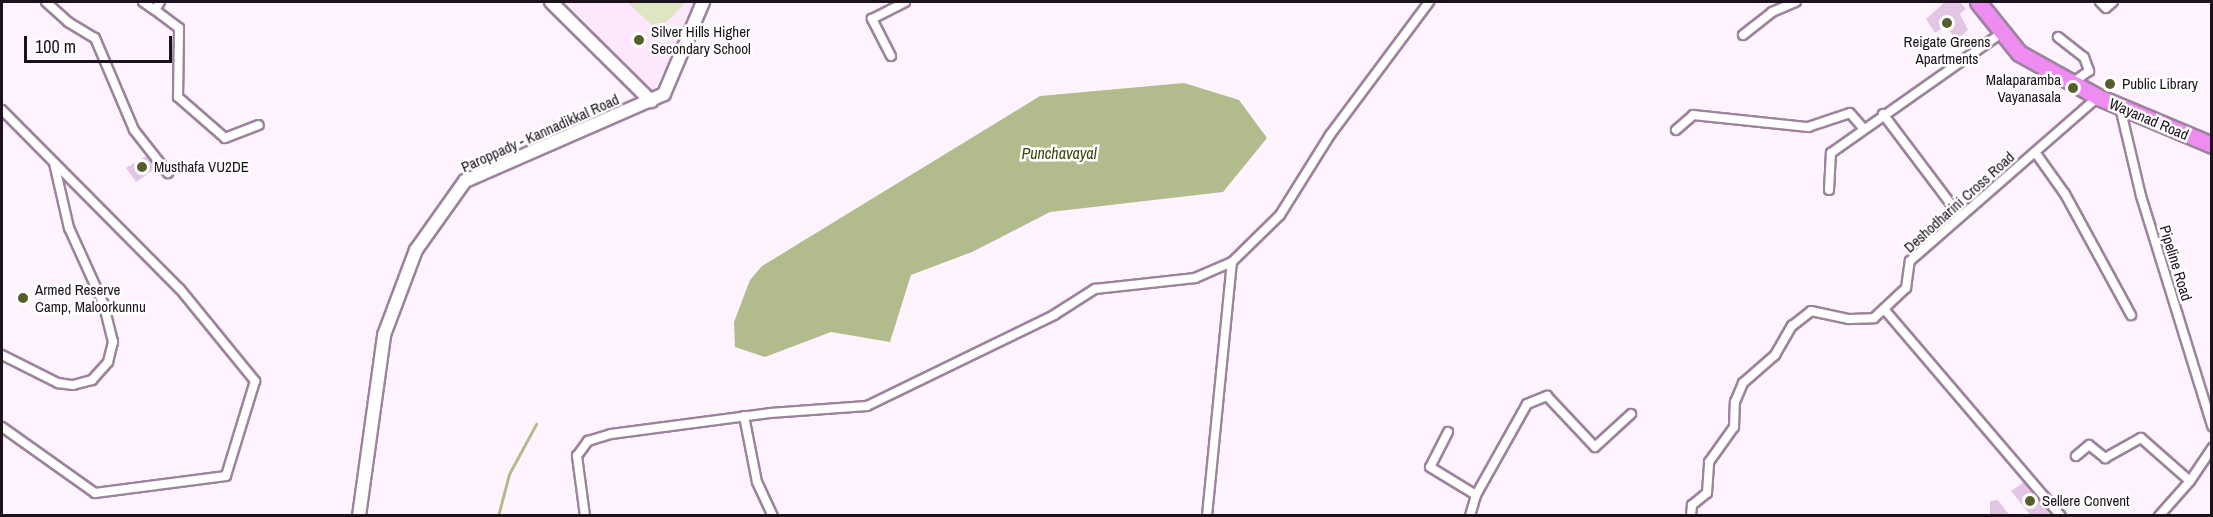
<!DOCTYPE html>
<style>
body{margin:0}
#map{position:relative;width:2213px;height:517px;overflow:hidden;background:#fff3ff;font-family:"Archivo Narrow",sans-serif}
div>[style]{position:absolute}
.built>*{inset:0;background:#fce7fc}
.green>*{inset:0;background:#dee5c2}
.water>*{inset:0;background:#b2bb8b}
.stream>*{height:3px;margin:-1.5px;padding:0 1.5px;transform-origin:1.5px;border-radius:1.5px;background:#b2bb8b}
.building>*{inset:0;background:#e3c6e3}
.roads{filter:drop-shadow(2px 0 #9d839d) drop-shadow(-2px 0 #9d839d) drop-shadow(0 2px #9d839d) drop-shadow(0 -2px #9d839d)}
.street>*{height:8px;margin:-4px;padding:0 4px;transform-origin:4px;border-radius:4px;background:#fff}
.secondary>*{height:12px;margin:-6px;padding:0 6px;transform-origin:6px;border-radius:6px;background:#fff}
.highway>*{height:15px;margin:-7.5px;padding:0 7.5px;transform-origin:7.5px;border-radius:7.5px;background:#ef8cf2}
.dots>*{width:16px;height:16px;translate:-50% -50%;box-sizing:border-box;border:3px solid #fff;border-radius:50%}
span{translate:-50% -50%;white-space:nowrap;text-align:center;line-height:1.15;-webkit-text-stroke:5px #fff;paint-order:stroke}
.poi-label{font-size:15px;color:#1c121c}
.left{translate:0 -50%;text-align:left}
.right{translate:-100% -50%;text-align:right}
.street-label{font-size:15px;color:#1c121c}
.water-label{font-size:16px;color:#3b4207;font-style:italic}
.frame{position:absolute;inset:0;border:3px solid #1c121c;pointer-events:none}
.scale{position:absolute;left:24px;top:36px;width:148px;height:27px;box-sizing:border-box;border:3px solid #1c121c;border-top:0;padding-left:8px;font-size:18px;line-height:21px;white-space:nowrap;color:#1c121c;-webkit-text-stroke:4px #fff;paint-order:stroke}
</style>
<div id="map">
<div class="built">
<i style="clip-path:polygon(566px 2px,698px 2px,651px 95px)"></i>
</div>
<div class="green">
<i style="clip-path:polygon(627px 2px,686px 2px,658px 31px)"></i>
</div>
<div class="water">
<i style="clip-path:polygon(1184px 83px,1239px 100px,1267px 138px,1223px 192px,1050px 212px,972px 252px,911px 275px,890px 342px,831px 332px,765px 357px,735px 347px,734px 322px,750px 280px,762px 266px,1040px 96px)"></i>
</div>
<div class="stream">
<i style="left:498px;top:516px;width:43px;rotate:-75.3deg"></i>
<i style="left:509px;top:474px;width:57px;rotate:-61.6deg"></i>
</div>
<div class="building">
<i style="clip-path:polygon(1945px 2px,1960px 2px,1966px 9px,1960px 14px,1968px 30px,1957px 40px,1945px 26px,1935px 33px,1926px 19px)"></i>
<i style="clip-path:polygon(146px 156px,156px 168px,136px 182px,126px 168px)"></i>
<i style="clip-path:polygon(2024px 482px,2041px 503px,2051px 516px,2031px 516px,2011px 491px)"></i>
<i style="clip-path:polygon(1998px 500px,2010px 516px,1990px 516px,1990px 501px)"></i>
</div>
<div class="roads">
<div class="street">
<i style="left:46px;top:2px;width:30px;rotate:42deg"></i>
<i style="left:68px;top:22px;width:31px;rotate:31deg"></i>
<i style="left:95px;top:38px;width:100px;rotate:67deg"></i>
<i style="left:134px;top:130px;width:55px;rotate:51.7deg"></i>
<i style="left:143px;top:2px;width:14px;rotate:34deg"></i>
<i style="left:160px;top:2px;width:9px;rotate:122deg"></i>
<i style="left:155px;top:10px;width:30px;rotate:37deg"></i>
<i style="left:179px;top:28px;width:69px;rotate:90.8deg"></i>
<i style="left:178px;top:97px;width:62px;rotate:41.1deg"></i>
<i style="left:225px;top:138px;width:36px;rotate:-21deg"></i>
<i style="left:2100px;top:2px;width:8px;rotate:45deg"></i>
<i style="left:2106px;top:8px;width:9px;rotate:-41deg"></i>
<i style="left:1743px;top:35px;width:37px;rotate:-38deg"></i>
<i style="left:1772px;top:12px;width:26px;rotate:-23deg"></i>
<i style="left:2058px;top:37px;width:33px;rotate:38deg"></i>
<i style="left:2084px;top:57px;width:15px;rotate:70deg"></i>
<i style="left:2089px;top:71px;width:21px;rotate:145deg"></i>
<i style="left:891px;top:56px;width:42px;rotate:-117.2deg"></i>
<i style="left:872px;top:19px;width:37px;rotate:-27deg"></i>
<i style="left:2120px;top:107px;width:91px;rotate:76.7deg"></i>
<i style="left:2141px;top:196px;width:241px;rotate:72.8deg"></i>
<i style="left:2px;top:110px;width:252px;rotate:45.2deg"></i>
<i style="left:180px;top:289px;width:119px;rotate:50.8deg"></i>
<i style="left:255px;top:381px;width:99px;rotate:107deg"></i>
<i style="left:226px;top:476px;width:132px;rotate:172.6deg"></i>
<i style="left:95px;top:493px;width:114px;rotate:-144.6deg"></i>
<i style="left:1883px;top:114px;width:126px;rotate:53deg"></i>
<i style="left:1676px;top:130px;width:23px;rotate:-41deg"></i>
<i style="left:1693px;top:115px;width:116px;rotate:6deg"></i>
<i style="left:1808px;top:127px;width:44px;rotate:-18.4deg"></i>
<i style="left:1850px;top:113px;width:20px;rotate:49deg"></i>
<i style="left:2035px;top:152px;width:52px;rotate:54.5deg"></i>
<i style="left:2065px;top:194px;width:138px;rotate:61.4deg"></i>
<i style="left:1829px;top:190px;width:37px;rotate:-87deg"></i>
<i style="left:1831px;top:153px;width:209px;rotate:-35.1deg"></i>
<i style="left:1884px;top:309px;width:272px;rotate:49.5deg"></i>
<i style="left:2px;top:355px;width:63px;rotate:26.6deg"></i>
<i style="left:58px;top:383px;width:15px;rotate:8deg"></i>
<i style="left:73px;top:385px;width:20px;rotate:-15deg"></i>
<i style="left:92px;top:380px;width:24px;rotate:-48deg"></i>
<i style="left:108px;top:362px;width:21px;rotate:-76deg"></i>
<i style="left:113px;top:342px;width:38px;rotate:-104deg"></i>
<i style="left:104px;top:305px;width:85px;rotate:-114.4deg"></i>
<i style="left:69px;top:228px;width:67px;rotate:-103deg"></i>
<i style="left:744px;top:416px;width:67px;rotate:78.9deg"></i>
<i style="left:757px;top:482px;width:38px;rotate:65deg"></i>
<i style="left:1448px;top:432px;width:39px;rotate:117deg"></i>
<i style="left:1430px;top:467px;width:54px;rotate:31.3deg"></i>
<i style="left:1476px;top:495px;width:104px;rotate:-60.7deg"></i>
<i style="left:1527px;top:404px;width:22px;rotate:-22deg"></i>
<i style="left:1547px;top:396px;width:70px;rotate:46.7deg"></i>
<i style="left:1595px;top:447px;width:49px;rotate:-42.5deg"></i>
<i style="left:2076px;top:456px;width:17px;rotate:-40deg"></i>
<i style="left:2089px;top:445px;width:21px;rotate:39deg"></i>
<i style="left:2105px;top:458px;width:41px;rotate:-29.1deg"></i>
<i style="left:2141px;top:438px;width:65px;rotate:41.3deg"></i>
<i style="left:585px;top:516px;width:61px;rotate:-97.6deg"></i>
<i style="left:577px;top:456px;width:19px;rotate:-54deg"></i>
<i style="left:588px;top:441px;width:24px;rotate:-17deg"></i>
<i style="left:611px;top:434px;width:160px;rotate:-7.5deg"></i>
<i style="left:770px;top:413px;width:97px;rotate:-4.1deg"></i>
<i style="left:867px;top:406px;width:208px;rotate:-25.9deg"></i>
<i style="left:1054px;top:315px;width:49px;rotate:-32.4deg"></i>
<i style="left:1095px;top:289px;width:101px;rotate:-6.3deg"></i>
<i style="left:1195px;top:278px;width:40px;rotate:-23.4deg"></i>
<i style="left:1232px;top:262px;width:67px;rotate:-44.4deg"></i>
<i style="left:1280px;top:215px;width:94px;rotate:-58deg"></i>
<i style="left:1330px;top:135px;width:166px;rotate:-53.3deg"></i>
<i style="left:1207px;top:516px;width:255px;rotate:-84.4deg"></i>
<i style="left:1470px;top:516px;width:22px;rotate:-74deg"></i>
<i style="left:1691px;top:516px;width:11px;rotate:-85deg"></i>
<i style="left:1692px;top:505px;width:19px;rotate:-39deg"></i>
<i style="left:1707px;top:493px;width:31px;rotate:-86deg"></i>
<i style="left:1709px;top:462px;width:43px;rotate:-54.5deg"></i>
<i style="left:1734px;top:427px;width:25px;rotate:-88deg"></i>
<i style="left:1735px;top:402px;width:21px;rotate:-67deg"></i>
<i style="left:1743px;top:383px;width:43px;rotate:-41.2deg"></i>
<i style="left:1775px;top:355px;width:34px;rotate:-60deg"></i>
<i style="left:1792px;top:326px;width:24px;rotate:-38deg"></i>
<i style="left:1811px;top:311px;width:39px;rotate:12deg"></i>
<i style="left:1849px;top:319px;width:25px;rotate:-2deg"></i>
<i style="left:1874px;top:318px;width:44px;rotate:-43.2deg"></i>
<i style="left:1906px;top:288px;width:27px;rotate:-82deg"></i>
<i style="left:1910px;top:261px;width:249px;rotate:-41.1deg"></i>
<i style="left:2159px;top:516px;width:47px;rotate:-48.5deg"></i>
<i style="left:2190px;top:481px;width:40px;rotate:-56deg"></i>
</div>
<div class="secondary">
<i style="left:551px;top:2px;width:141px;rotate:44.7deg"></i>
<i style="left:359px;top:516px;width:183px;rotate:-82.1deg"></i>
<i style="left:384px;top:335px;width:91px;rotate:-69.4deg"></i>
<i style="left:416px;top:250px;width:85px;rotate:-54.6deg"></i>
<i style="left:465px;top:181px;width:217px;rotate:-23.6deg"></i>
<i style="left:664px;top:94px;width:100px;rotate:-67deg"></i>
</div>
<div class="highway">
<i style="left:1978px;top:2px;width:65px;rotate:51.2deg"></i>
<i style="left:2019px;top:53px;width:90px;rotate:29.1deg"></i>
<i style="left:2098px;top:97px;width:124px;rotate:22.8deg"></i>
</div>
</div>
<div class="dots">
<i style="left:1947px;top:23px;background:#565e2d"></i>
<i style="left:639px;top:40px;background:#565e2d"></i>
<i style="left:2110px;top:84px;background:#565e2d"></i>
<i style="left:2073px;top:88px;background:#565e2d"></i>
<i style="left:142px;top:167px;background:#565e2d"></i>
<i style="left:23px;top:298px;background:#565e2d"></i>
<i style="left:2030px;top:501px;background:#565e2d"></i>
</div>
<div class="poi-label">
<span class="left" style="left:651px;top:40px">Silver Hills Higher<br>Secondary School</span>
<span style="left:1947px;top:50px">Reigate Greens<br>Apartments</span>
<span class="right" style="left:2061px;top:88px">Malaparamba<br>Vayanasala</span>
<span class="left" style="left:2122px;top:84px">Public Library</span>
<span class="left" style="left:154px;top:167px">Musthafa VU2DE</span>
<span class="left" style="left:35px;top:298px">Armed Reserve<br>Camp, Maloorkunnu</span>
<span class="left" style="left:2042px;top:501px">Sellere Convent</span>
</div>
<div class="street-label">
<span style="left:2149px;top:119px;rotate:23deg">Wayanad Road</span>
<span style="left:540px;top:133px;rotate:-24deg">Paroppady - Kannadikkal Road</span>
<span style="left:1959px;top:202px;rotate:-42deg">Deshodharini Cross Road</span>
<span style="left:2176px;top:263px;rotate:73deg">Pipeline Road</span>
</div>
<div class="water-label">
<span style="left:1059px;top:153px">Punchavayal</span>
</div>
<div class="frame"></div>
<div class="scale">100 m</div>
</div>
